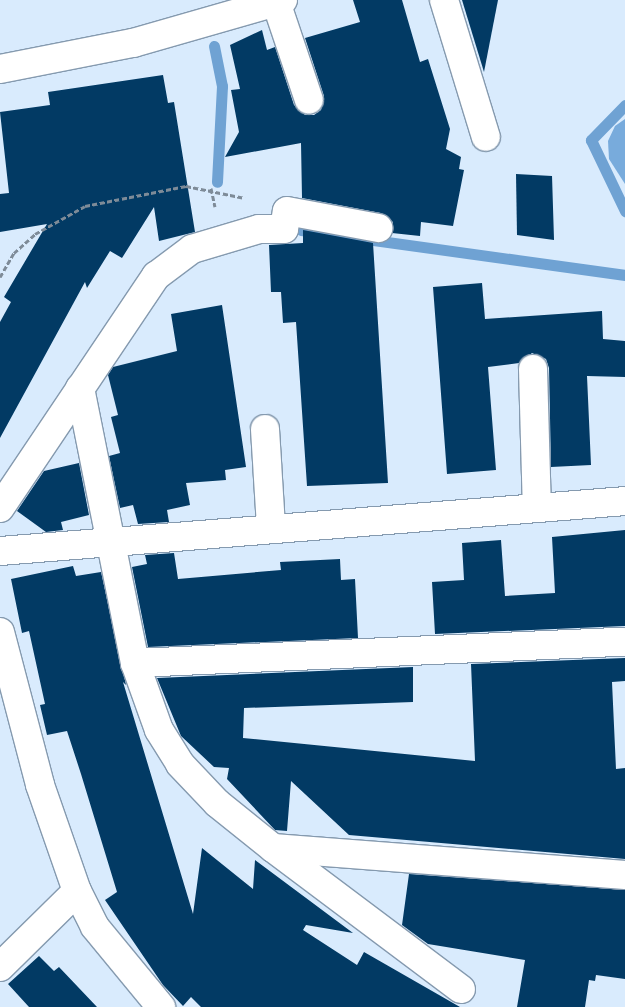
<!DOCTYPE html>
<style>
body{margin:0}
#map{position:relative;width:625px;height:1007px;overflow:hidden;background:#d9ebfd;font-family:"Open Sans",sans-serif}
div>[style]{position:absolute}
.forest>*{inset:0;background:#78abdc}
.stream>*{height:11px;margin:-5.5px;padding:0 5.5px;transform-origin:5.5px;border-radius:5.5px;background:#6fa2d3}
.building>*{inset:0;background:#023a64}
.path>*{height:3px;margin-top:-1.5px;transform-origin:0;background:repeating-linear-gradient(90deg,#7e8b98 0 5px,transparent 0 7.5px)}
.roads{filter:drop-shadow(1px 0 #859aaf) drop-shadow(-1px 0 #859aaf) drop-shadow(0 1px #859aaf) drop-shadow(0 -1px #859aaf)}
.minor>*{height:28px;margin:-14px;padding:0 14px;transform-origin:14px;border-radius:14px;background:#fff}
span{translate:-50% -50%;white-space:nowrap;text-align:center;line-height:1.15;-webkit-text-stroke:5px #fff;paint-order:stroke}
</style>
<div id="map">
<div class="forest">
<i style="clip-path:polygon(625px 119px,625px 184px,609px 159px,608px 141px,615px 126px)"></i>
</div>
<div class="stream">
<i style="left:214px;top:46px;width:41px;rotate:78.7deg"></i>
<i style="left:222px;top:86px;width:96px;rotate:93deg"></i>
<i style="left:625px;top:105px;width:49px;rotate:134.2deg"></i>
<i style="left:591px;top:140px;width:79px;rotate:64.4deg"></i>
<i style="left:301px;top:230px;width:327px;rotate:7.9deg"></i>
</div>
<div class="building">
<i style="clip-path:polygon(353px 0,402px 0,420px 62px,428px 59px,450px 129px,446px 149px,461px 157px,459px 169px,464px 170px,453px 226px,421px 222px,420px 236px,392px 233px,393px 222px,381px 213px,302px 198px,301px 143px,225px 157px,239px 132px,231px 90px,240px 89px,230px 45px,262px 30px,267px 50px,275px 47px,294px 105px,305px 115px,314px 115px,321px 110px,324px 96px,305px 38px,360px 22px)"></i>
<i style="clip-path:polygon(462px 0,498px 0,484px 72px)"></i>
<i style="clip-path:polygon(163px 75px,168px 103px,174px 102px,195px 232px,159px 241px,154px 207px,122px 258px,110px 251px,87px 288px,85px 282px,0 438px,0 322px,11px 302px,4px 297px,47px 224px,0 232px,0 194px,9px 193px,0 112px,50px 105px,48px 92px)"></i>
<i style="clip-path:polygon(516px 174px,552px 176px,554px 240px,517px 235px)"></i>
<i style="clip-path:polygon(303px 230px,373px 243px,388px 483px,307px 486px,296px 322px,283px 323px,281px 292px,271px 292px,269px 245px,303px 243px)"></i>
<i style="clip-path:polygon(482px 283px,485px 319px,602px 311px,603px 339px,625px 341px,625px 377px,587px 376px,591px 465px,551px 467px,549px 368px,546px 359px,532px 353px,519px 363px,488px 367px,496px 470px,447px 474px,433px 287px)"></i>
<i style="clip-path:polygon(222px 305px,246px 467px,225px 470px,226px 480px,186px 483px,190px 505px,167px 510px,169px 522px,138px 524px,133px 505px,120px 508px,109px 456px,120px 453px,111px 417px,118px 415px,108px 375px,113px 367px,177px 351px,171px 314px)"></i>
<i style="clip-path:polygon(79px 463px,89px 515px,61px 522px,63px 530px,46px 532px,17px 511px,44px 471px)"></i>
<i style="clip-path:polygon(625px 530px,625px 626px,435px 634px,432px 582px,464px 580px,462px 543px,501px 540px,505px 596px,555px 593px,552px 537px)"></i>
<i style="clip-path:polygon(174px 553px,178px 579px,281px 570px,280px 562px,340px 559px,341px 580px,355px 579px,358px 638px,148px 647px,132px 567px,147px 564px,145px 555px)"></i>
<i style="clip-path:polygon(73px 566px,76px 576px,101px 572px,126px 685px,123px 682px,193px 914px,202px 848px,253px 889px,255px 860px,353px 933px,306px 925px,303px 930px,357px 965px,364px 952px,460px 1007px,201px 1007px,191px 997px,183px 1006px,163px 985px,105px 900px,117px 892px,81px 774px,67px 731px,47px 735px,40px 705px,45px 704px,29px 631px,22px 633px,11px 579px)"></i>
<i style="clip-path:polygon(625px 658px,625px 681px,612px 682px,616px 769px,625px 768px,625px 859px,349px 835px,291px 781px,287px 831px,275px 830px,227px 779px,229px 768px,214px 767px,181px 736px,157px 678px,413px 667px,413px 702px,244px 708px,243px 738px,475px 761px,471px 664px)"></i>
<i style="clip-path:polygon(409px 874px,625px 890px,625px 979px,596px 975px,595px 981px,589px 980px,585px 1007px,517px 1007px,525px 960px,428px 944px,402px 925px)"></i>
<i style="clip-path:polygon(39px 956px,54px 971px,59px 967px,97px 1007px,29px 1007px,8px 984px)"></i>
</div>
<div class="path">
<i style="left:211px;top:188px;width:19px;rotate:78deg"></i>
<i style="left:0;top:277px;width:28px;rotate:-60deg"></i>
<i style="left:14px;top:253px;width:28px;rotate:-42deg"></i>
<i style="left:35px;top:234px;width:57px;rotate:-29.2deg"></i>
<i style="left:85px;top:206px;width:103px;rotate:-11.2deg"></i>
<i style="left:186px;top:186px;width:60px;rotate:11.5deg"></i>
</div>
<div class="roads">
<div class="minor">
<i style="left:444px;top:0;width:143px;rotate:73deg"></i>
<i style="left:276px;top:2px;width:103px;rotate:71.4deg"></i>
<i style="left:0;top:69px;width:136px;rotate:-11.1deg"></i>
<i style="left:133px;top:43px;width:156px;rotate:-16deg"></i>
<i style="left:533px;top:369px;width:139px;rotate:88.4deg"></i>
<i style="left:80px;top:388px;width:280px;rotate:78.7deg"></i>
<i style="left:135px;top:663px;width:71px;rotate:70.3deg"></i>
<i style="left:159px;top:730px;width:40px;rotate:58deg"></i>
<i style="left:180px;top:764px;width:54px;rotate:46.5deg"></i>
<i style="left:217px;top:803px;width:72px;rotate:38.8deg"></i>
<i style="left:273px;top:848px;width:235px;rotate:36.9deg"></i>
<i style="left:265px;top:429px;width:99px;rotate:86.5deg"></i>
<i style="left:0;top:508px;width:280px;rotate:-56.1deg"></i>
<i style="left:156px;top:276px;width:45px;rotate:-36.9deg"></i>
<i style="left:192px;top:249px;width:70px;rotate:-16.6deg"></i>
<i style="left:259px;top:229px;width:25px"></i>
<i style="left:284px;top:229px;width:18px;rotate:-81deg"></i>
<i style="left:287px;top:211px;width:93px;rotate:10.6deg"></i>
<i style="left:0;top:551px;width:627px;rotate:-4.57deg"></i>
<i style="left:0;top:632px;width:158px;rotate:75.3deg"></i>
<i style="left:40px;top:785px;width:112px;rotate:70.8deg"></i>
<i style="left:135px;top:663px;width:490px;rotate:-2.5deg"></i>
<i style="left:273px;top:848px;width:353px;rotate:4.4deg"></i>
<i style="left:0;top:967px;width:108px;rotate:-44.6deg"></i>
<i style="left:77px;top:891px;width:40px;rotate:63.4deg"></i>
<i style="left:95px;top:927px;width:104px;rotate:50.5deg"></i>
</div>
</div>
</div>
